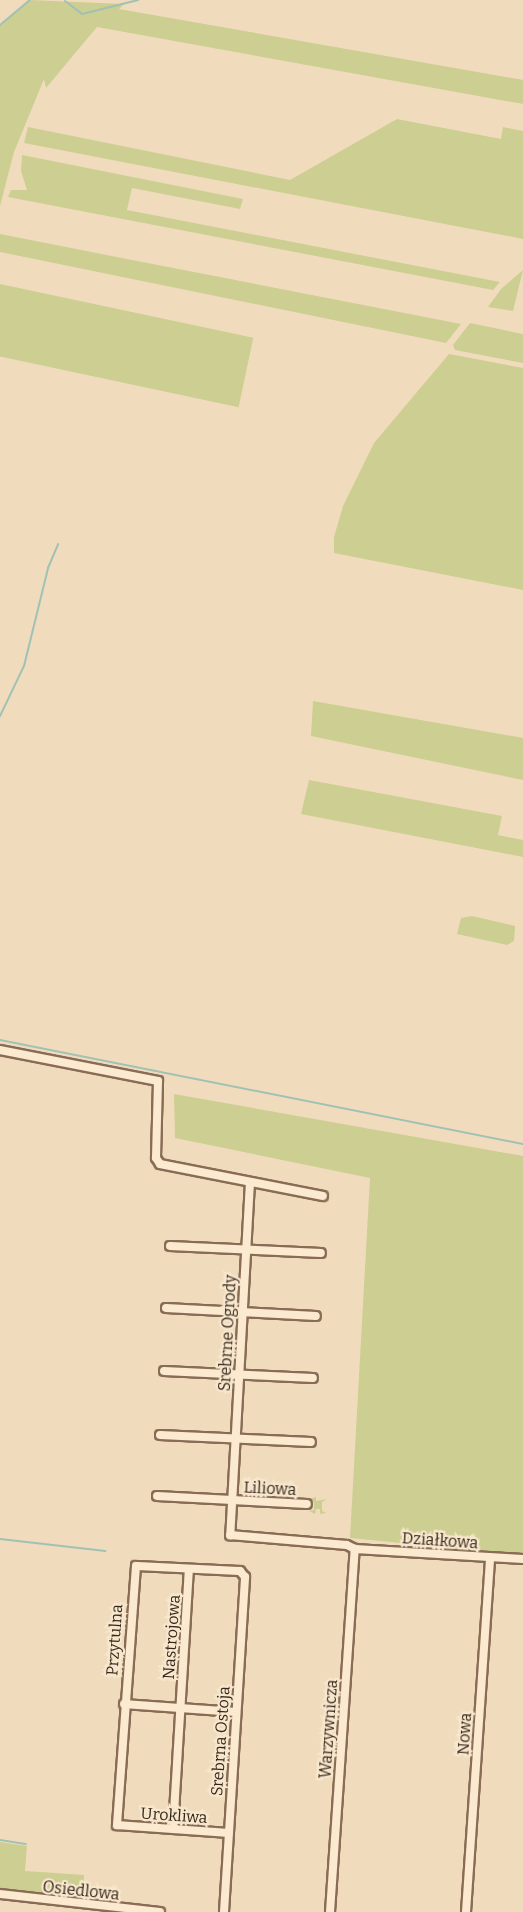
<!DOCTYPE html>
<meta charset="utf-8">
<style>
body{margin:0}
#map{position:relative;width:523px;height:1912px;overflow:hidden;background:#f0dcbd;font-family:Bitter,serif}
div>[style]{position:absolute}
.green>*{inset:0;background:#cdce91;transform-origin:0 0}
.stream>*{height:2px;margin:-1px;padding:0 1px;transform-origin:1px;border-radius:1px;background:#a1c1b4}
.roads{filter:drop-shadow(2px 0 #896c55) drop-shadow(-2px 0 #896c55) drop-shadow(0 2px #896c55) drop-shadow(0 -2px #896c55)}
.street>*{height:8px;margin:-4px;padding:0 4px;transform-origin:4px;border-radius:4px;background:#fbead0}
span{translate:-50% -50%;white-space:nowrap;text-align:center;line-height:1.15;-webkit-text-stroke:4.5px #f7e7cd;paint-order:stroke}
.street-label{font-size:16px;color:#37261b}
</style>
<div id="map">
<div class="green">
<i style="clip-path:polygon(30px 0,124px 4px,119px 9px,523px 80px,523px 104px,97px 27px,46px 88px,44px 79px,14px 152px,0 206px,0 25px)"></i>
<i style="clip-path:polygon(397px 119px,501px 139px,503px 127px,523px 131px,523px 239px,24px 143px,28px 127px,290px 180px)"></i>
<i style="clip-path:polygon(22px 155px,243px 199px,240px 209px,132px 188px,127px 210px,500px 282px,493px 290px,8px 197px,11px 190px,27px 190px,21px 171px)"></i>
<i style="clip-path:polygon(0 234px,127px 259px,461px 324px,446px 343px,0 252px)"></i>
<i style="clip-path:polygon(523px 270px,513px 311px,488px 307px,501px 289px)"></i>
<i style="left:0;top:284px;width:259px;height:71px;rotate:12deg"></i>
<i style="clip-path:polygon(470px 323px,523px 334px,523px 363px,455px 350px,453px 345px)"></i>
<i style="clip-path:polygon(449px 354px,523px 368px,523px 590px,334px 553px,334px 537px,343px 506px,374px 443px)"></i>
<i style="clip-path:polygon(313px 701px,523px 738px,523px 780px,311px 736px)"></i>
<i style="clip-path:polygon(309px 780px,502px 816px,498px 835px,523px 840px,523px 857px,301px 814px)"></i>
<i style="clip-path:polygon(472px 916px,515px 926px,514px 941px,507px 945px,457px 934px,461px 918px)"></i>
<i style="clip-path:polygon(174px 1094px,523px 1156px,523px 1555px,350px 1538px,370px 1178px,175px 1138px)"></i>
<i style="clip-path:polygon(316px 1497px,316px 1501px,327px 1499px,322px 1502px,322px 1511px,326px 1513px,320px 1514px,320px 1509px,316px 1509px,315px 1514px,309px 1511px,314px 1510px,314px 1502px,310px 1499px)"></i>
<i style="clip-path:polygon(0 1842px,27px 1846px,25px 1871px,84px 1875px,82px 1902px,0 1890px)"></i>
</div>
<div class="stream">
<i style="left:65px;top:1px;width:21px;rotate:37deg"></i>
<i style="left:82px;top:14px;width:58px;rotate:-14deg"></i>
<i style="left:0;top:25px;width:39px;rotate:-40deg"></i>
<i style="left:0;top:716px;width:55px;rotate:-64.4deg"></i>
<i style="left:24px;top:666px;width:101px;rotate:-76.2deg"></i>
<i style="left:48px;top:568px;width:26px;rotate:-67deg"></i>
<i style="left:0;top:1040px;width:533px;rotate:11.25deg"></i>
<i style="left:0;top:1539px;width:106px;rotate:6.5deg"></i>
<i style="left:0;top:1840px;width:26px;rotate:9deg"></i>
</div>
<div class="roads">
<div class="street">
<i style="left:0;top:1050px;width:161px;rotate:11.1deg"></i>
<i style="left:158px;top:1081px;width:77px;rotate:91.5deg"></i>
<i style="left:156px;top:1158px;width:7px;rotate:56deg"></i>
<i style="left:160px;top:1164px;width:166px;rotate:11.1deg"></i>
<i style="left:250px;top:1182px;width:354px;rotate:93.2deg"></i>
<i style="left:230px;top:1535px;width:117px;rotate:4.9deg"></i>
<i style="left:347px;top:1545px;width:9px;rotate:27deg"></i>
<i style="left:355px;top:1549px;width:168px;rotate:3.4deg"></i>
<i style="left:170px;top:1246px;width:151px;rotate:2.7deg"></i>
<i style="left:166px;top:1308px;width:150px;rotate:3.1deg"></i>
<i style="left:164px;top:1371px;width:149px;rotate:2.7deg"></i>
<i style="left:160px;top:1435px;width:151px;rotate:2.7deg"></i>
<i style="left:157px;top:1496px;width:150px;rotate:3.1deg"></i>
<i style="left:124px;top:1704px;width:112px;rotate:4.1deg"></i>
<i style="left:173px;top:1829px;width:260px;rotate:-86.5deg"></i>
<i style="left:0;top:1894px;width:161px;rotate:6.4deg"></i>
<i style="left:224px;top:1912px;width:336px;rotate:-86.4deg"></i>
<i style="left:245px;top:1577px;width:8px;rotate:-130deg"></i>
<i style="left:240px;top:1571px;width:104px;rotate:-177.2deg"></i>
<i style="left:136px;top:1566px;width:260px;rotate:94.2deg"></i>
<i style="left:117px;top:1825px;width:112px;rotate:4.1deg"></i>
<i style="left:330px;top:1912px;width:364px;rotate:-86.1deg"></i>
<i style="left:466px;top:1912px;width:355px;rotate:-86.1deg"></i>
</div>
</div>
<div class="street-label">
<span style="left:228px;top:1333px;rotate:-87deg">Srebrne Ogrody</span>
<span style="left:270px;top:1489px;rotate:3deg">Liliowa</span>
<span style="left:440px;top:1541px;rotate:4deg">Działkowa</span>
<span style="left:172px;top:1637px;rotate:-86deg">Nastrojowa</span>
<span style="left:115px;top:1640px;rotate:-86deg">Przytulna</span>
<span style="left:329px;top:1729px;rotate:-86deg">Warzywnicza</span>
<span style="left:465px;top:1734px;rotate:-86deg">Nowa</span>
<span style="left:221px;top:1741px;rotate:-86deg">Srebrna Ostoja</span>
<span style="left:174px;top:1816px;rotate:4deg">Urokliwa</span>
<span style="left:81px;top:1891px;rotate:6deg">Osiedlowa</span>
</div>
</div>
